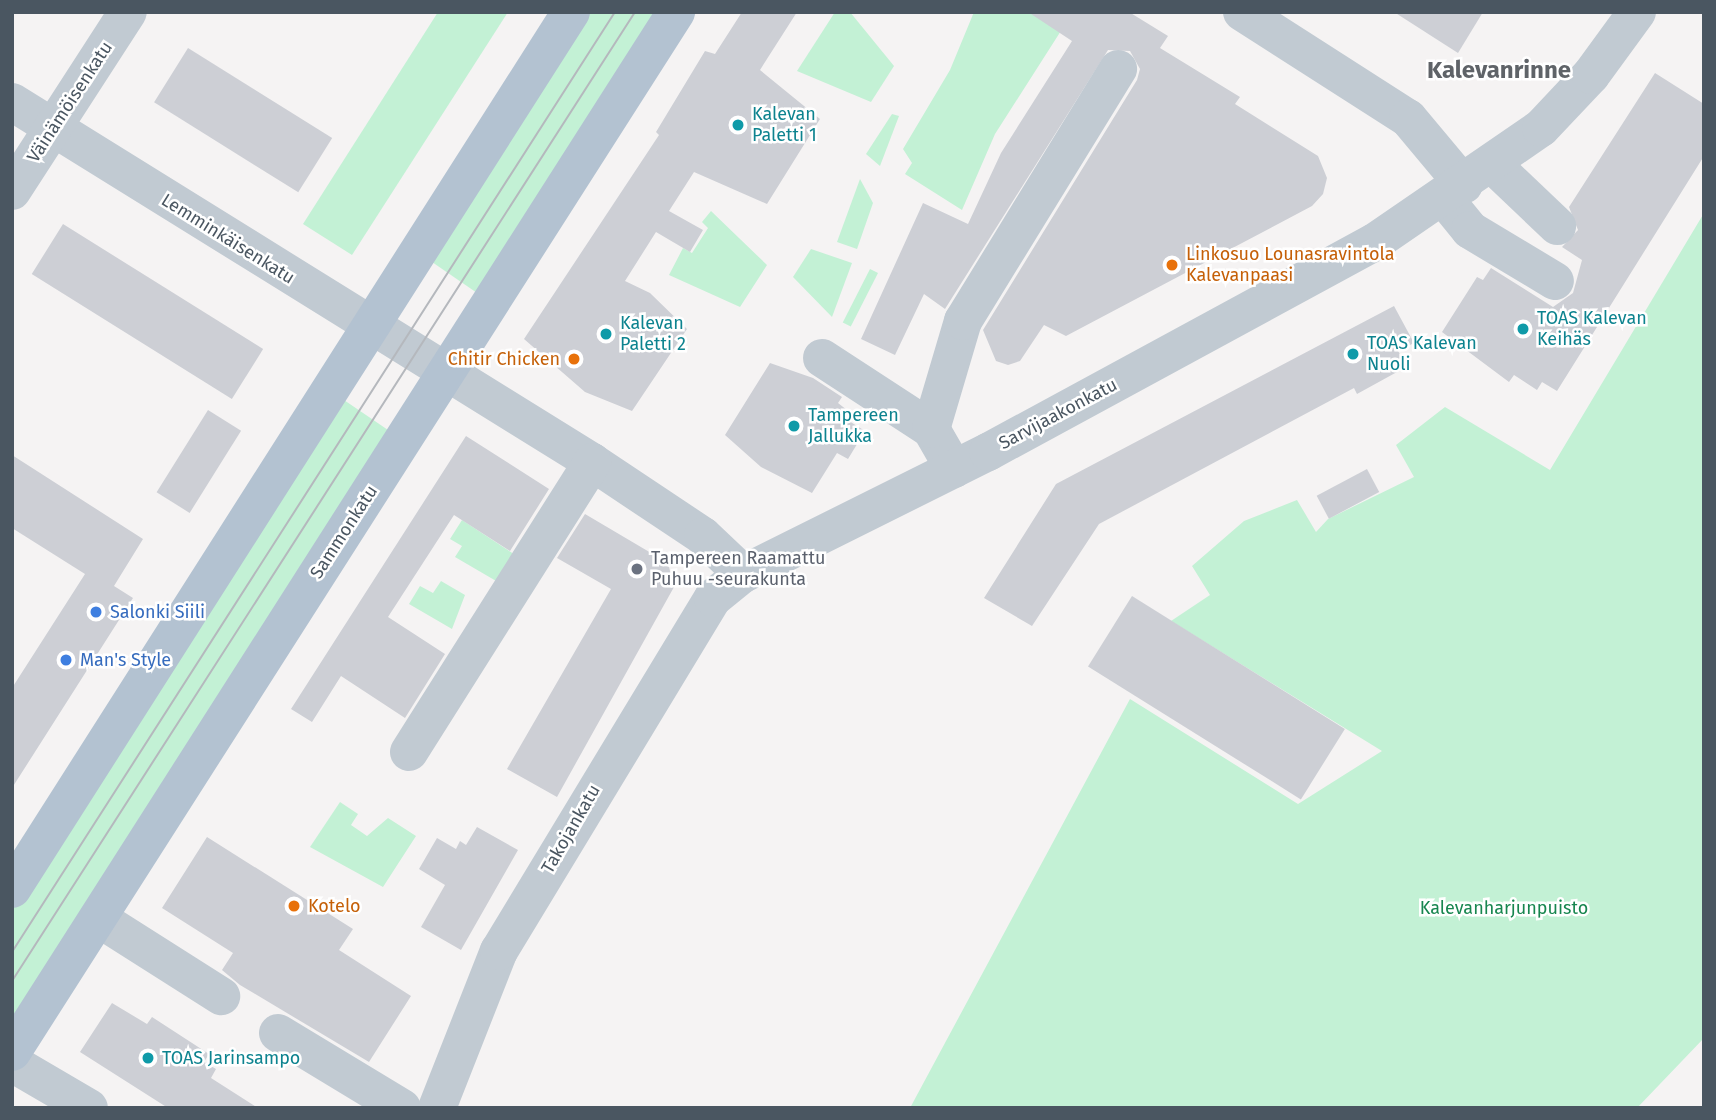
<!DOCTYPE html>
<meta charset="utf-8">
<style>
body{margin:0}
#map{position:relative;width:1716px;height:1120px;overflow:hidden;background:#f5f3f3;font-family:"Fira Sans",sans-serif}
div>[style]{position:absolute}
.green>*{inset:0;background:#c3f1d5;transform-origin:0 0}
.building>*{inset:0;background:#cdcfd5;transform-origin:0 0}
.minor>*{height:38px;margin:-19px;padding:0 19px;transform-origin:19px;border-radius:19px;background:#c1cad2}
.major>*{height:38px;margin:-19px;padding:0 19px;transform-origin:19px;border-radius:19px;background:#b3c2d1}
.tram>*{height:2px;margin:-1px;padding:0 1px;transform-origin:1px;border-radius:1px;background:#b5b8bd}
.dots>*{width:19px;height:19px;translate:-50% -50%;box-sizing:border-box;border:4px solid #fff;border-radius:50%}
span{translate:-50% -50%;white-space:nowrap;text-align:center;line-height:1.15;-webkit-text-stroke:5px #fff;paint-order:stroke}
.street-label{font-size:18px;color:#4a5661}
.culture-label{font-size:18px;color:#0d838f}
.left{translate:0 -50%;text-align:left}
.food-label{font-size:18px;color:#c56008}
.right{translate:-100% -50%;text-align:right}
.worship-label{font-size:18px;color:#5b616d}
.shop-label{font-size:18px;color:#366cbe}
.park-label{font-size:18px;color:#17864f}
.district-label{font-size:24px;color:#5f6368;font-weight:700}
.frame{position:absolute;inset:0;border:14px solid #4a5661;pointer-events:none}
</style>
<div id="map">
<div class="green">
<i style="clip-path:polygon(438px 12px,508px 12px,352px 255px,303px 224px)"></i>
<i style="clip-path:polygon(590px 12px,664px 12px,480px 295px,432px 262px)"></i>
<i style="clip-path:polygon(835px 12px,850px 12px,894px 66px,871px 102px,797px 71px)"></i>
<i style="clip-path:polygon(974px 12px,1073px 12px,995px 134px,962px 210px,905px 174px,912px 163px,903px 149px,950px 70px)"></i>
<i style="clip-path:polygon(892px 114px,899px 116px,880px 166px,866px 154px)"></i>
<i style="clip-path:polygon(860px 179px,873px 203px,857px 249px,837px 242px)"></i>
<i style="clip-path:polygon(711px 211px,767px 265px,740px 307px,669px 275px,683px 248px,692px 253px,708px 228px,702px 222px)"></i>
<i style="clip-path:polygon(1704px 213px,1704px 1038px,1637px 1108px,910px 1108px,1130px 699px,1298px 804px,1382px 751px,1171px 621px,1210px 595px,1192px 566px,1244px 521px,1297px 500px,1316px 532px,1328px 519px,1414px 477px,1396px 445px,1445px 407px,1550px 470px)"></i>
<i style="clip-path:polygon(811px 249px,852px 263px,832px 317px,793px 277px)"></i>
<i style="left:870px;top:269px;width:9px;height:60px;rotate:27deg"></i>
<i style="clip-path:polygon(341px 398px,388px 430px,12px 1030px,12px 910px)"></i>
<i style="clip-path:polygon(462px 520px,520px 558px,503px 585px,455px 557px,462px 546px,450px 539px)"></i>
<i style="clip-path:polygon(441px 581px,465px 595px,452px 629px,409px 604px,420px 586px,433px 593px)"></i>
<i style="clip-path:polygon(340px 802px,358px 814px,351px 825px,367px 836px,388px 818px,416px 836px,383px 887px,310px 847px)"></i>
</div>
<div class="building">
<i style="clip-path:polygon(742px 12px,797px 12px,760px 70px,820px 119px,767px 204px,694px 172px,669px 211px,703px 230px,690px 252px,656px 232px,625px 281px,650px 293px,687px 329px,632px 411px,585px 392px,524px 339px,659px 135px,656px 132px,705px 51px,715px 54px)"></i>
<i style="clip-path:polygon(1028px 12px,1129px 12px,1168px 36px,1160px 48px,1240px 97px,1235px 104px,1318px 156px,1327px 178px,1323px 194px,1312px 206px,1066px 336px,1044px 325px,1020px 361px,1008px 365px,996px 361px,983px 330px,1137px 80px,1140px 69px,1130px 51px,1108px 50px,945px 309px,924px 294px,895px 355px,861px 339px,923px 203px,968px 224px,1001px 153px,1072px 41px)"></i>
<i style="clip-path:polygon(1394px 12px,1483px 12px,1458px 53px)"></i>
<i style="left:188px;top:48px;width:170px;height:64px;rotate:32deg"></i>
<i style="clip-path:polygon(1655px 73px,1704px 104px,1704px 156px,1557px 391px,1542px 382px,1537px 390px,1514px 375px,1509px 382px,1442px 332px,1477px 277px,1483px 280px,1491px 268px,1553px 307px,1573px 293px,1582px 260px,1562px 247px,1578px 230px,1569px 207px)"></i>
<i style="left:63px;top:224px;width:236px;height:59px;rotate:32deg"></i>
<i style="clip-path:polygon(1394px 306px,1414px 343px,1398px 351px,1402px 357px,1392px 363px,1397px 372px,1357px 394px,1354px 388px,1099px 524px,1032px 626px,984px 598px,1056px 484px)"></i>
<i style="clip-path:polygon(770px 363px,813px 378px,842px 397px,838px 403px,852px 414px,849px 421px,865px 431px,848px 459px,837px 453px,812px 493px,761px 467px,725px 435px)"></i>
<i style="left:208px;top:410px;width:39px;height:97px;rotate:32deg"></i>
<i style="clip-path:polygon(466px 436px,549px 489px,510px 551px,454px 515px,388px 617px,445px 654px,405px 718px,341px 676px,312px 722px,291px 709px)"></i>
<i style="clip-path:polygon(12px 455px,143px 539px,114px 586px,133px 598px,12px 788px,12px 688px,85px 574px,12px 528px)"></i>
<i style="left:1367px;top:469px;width:26px;height:57px;rotate:62deg"></i>
<i style="clip-path:polygon(585px 514px,668px 563px,674px 587px,557px 797px,507px 769px,611px 589px,557px 558px)"></i>
<i style="left:1132px;top:596px;width:251px;height:83px;rotate:32deg"></i>
<i style="clip-path:polygon(477px 827px,518px 850px,461px 950px,421px 927px,445px 885px,419px 869px,437px 838px,456px 849px,460px 841px,466px 845px)"></i>
<i style="clip-path:polygon(207px 837px,353px 929px,339px 950px,411px 996px,369px 1062px,240px 985px,222px 970px,233px 953px,162px 908px)"></i>
<i style="clip-path:polygon(112px 1003px,147px 1024px,152px 1017px,209px 1054px,204px 1062px,216px 1069px,211px 1078px,258px 1108px,168px 1108px,80px 1052px)"></i>
</div>
<div class="minor">
<i style="left:1242px;top:12px;width:197px;rotate:32.6deg"></i>
<i style="left:1408px;top:118px;width:87px;rotate:50.1deg"></i>
<i style="left:12px;top:102px;width:683px;rotate:31.83deg"></i>
<i style="left:592px;top:462px;width:133px;rotate:33.7deg"></i>
<i style="left:703px;top:536px;width:55px;rotate:43.5deg"></i>
<i style="left:1492px;top:164px;width:90px;rotate:43.6deg"></i>
<i style="left:12px;top:191px;width:213px;rotate:-57.1deg"></i>
<i style="left:1444px;top:198px;width:41px;rotate:50.9deg"></i>
<i style="left:1470px;top:230px;width:99px;rotate:31deg"></i>
<i style="left:822px;top:358px;width:130px;rotate:33.1deg"></i>
<i style="left:954px;top:469px;width:46px;rotate:-119.9deg"></i>
<i style="left:931px;top:429px;width:113px;rotate:-73.5deg"></i>
<i style="left:963px;top:321px;width:296px;rotate:-58.4deg"></i>
<i style="left:409px;top:752px;width:343px;rotate:-57.7deg"></i>
<i style="left:98px;top:918px;width:146px;rotate:32.4deg"></i>
<i style="left:278px;top:1033px;width:145px;rotate:31.2deg"></i>
<i style="left:12px;top:1063px;width:89px;rotate:30.3deg"></i>
<i style="left:437px;top:1108px;width:169px;rotate:-68.5deg"></i>
<i style="left:499px;top:951px;width:413px;rotate:-58.8deg"></i>
<i style="left:713px;top:598px;width:38px;rotate:-39deg"></i>
<i style="left:743px;top:574px;width:274px;rotate:-26.5deg"></i>
<i style="left:988px;top:452px;width:440px;rotate:-28.5deg"></i>
<i style="left:1375px;top:242px;width:201px;rotate:-34.5deg"></i>
<i style="left:1541px;top:128px;width:73px;rotate:-46.7deg"></i>
<i style="left:1591px;top:75px;width:78px;rotate:-53.9deg"></i>
</div>
<div class="major">
<i style="left:12px;top:889px;width:1040px;rotate:-57.49deg"></i>
<i style="left:12px;top:1052px;width:1234px;rotate:-57.44deg"></i>
</div>
<div class="tram">
<i style="left:12px;top:952px;width:1117px;rotate:-57.32deg"></i>
<i style="left:12px;top:981px;width:1152px;rotate:-57.26deg"></i>
</div>
<div class="dots">
<i style="left:738px;top:125px;background:#0f9aa8"></i>
<i style="left:1172px;top:265px;background:#e8710a"></i>
<i style="left:1523px;top:329px;background:#0f9aa8"></i>
<i style="left:606px;top:334px;background:#0f9aa8"></i>
<i style="left:1353px;top:354px;background:#0f9aa8"></i>
<i style="left:574px;top:359px;background:#e8710a"></i>
<i style="left:794px;top:426px;background:#0f9aa8"></i>
<i style="left:637px;top:569px;background:#6b7280"></i>
<i style="left:96px;top:612px;background:#3f7fe0"></i>
<i style="left:66px;top:660px;background:#3f7fe0"></i>
<i style="left:294px;top:906px;background:#e8710a"></i>
<i style="left:148px;top:1058px;background:#0f9aa8"></i>
</div>
<div class="street-label">
<span style="left:70px;top:102px;rotate:-57deg">Väinämöisenkatu</span>
<span style="left:228px;top:239px;rotate:32deg">Lemminkäisenkatu</span>
<span style="left:1058px;top:414px;rotate:-28deg">Sarvijaakonkatu</span>
<span style="left:344px;top:532px;rotate:-57deg">Sammonkatu</span>
<span style="left:571px;top:829px;rotate:-60deg">Takojankatu</span>
</div>
<div class="culture-label">
<span class="left" style="left:752px;top:125px">Kalevan<br>Paletti 1</span>
<span class="left" style="left:1537px;top:329px">TOAS Kalevan<br>Keihäs</span>
<span class="left" style="left:620px;top:334px">Kalevan<br>Paletti 2</span>
<span class="left" style="left:1367px;top:354px">TOAS Kalevan<br>Nuoli</span>
<span class="left" style="left:808px;top:426px">Tampereen<br>Jallukka</span>
<span class="left" style="left:162px;top:1058px">TOAS Jarinsampo</span>
</div>
<div class="food-label">
<span class="left" style="left:1186px;top:265px">Linkosuo Lounasravintola<br>Kalevanpaasi</span>
<span class="right" style="left:560px;top:359px">Chitir Chicken</span>
<span class="left" style="left:308px;top:906px">Kotelo</span>
</div>
<div class="worship-label">
<span class="left" style="left:651px;top:569px">Tampereen Raamattu<br>Puhuu -seurakunta</span>
</div>
<div class="shop-label">
<span class="left" style="left:110px;top:612px">Salonki Siili</span>
<span class="left" style="left:80px;top:660px">Man's Style</span>
</div>
<div class="park-label">
<span style="left:1504px;top:908px">Kalevanharjunpuisto</span>
</div>
<div class="district-label">
<span style="left:1499px;top:71px">Kalevanrinne</span>
</div>
<div class="frame"></div>
</div>
